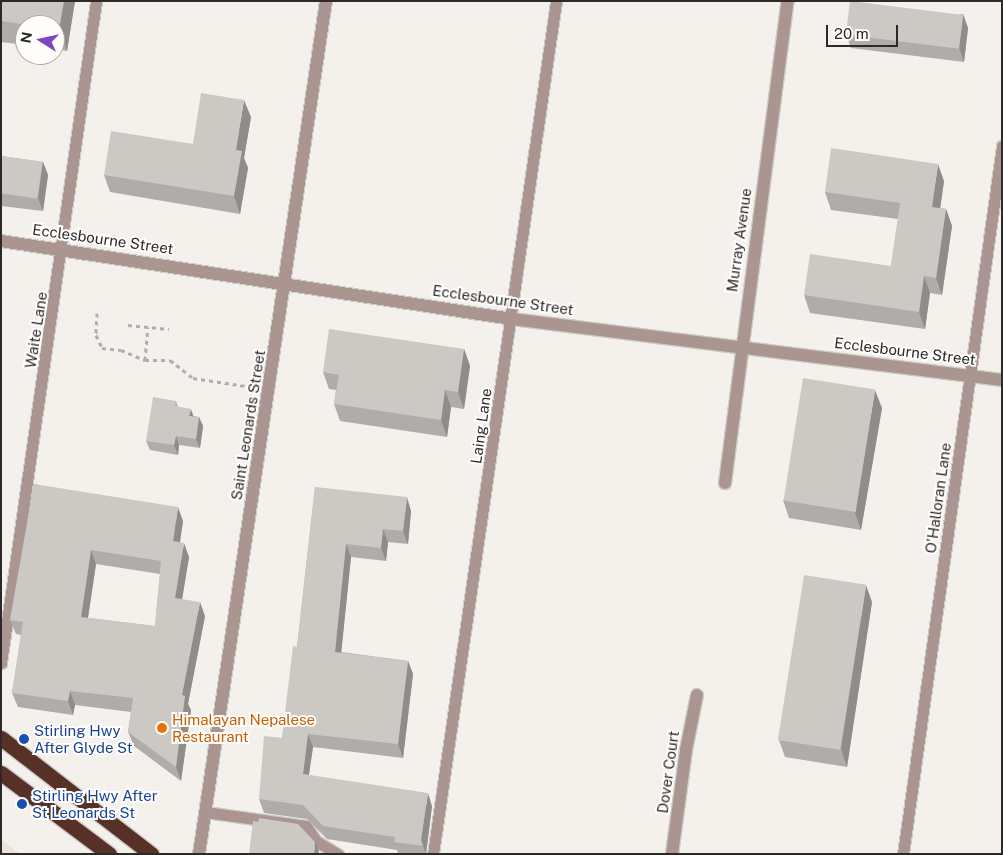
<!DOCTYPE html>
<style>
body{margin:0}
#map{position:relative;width:1003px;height:855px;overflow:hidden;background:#f4f0ec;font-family:"Public Sans",sans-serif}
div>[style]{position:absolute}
.built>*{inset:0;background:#ebe2d8}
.path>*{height:3px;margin-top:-1.5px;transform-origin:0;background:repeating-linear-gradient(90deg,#b1aeab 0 4px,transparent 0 8px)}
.roads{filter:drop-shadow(1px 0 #d0ccc9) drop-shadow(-1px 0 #d0ccc9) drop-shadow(0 1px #d0ccc9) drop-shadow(0 -1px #d0ccc9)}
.lane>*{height:11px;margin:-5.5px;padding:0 5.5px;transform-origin:5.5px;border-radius:5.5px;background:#aa9590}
.street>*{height:12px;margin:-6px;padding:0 6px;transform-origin:6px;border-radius:6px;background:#aa9590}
.highway>*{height:15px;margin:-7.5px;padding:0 7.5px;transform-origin:7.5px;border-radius:7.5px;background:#573028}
.wall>*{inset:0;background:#afada9}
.shaded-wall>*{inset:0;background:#8f8d8a}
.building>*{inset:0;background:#ccc9c5;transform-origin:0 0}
.dots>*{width:14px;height:14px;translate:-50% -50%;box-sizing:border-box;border:2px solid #fffefd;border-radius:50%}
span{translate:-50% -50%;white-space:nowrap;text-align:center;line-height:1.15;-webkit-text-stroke:4px #fffefd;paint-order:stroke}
.street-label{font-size:15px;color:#2b2a29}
.food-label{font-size:15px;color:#c56008}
.left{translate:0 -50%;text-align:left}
.transit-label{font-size:15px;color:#164399}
.frame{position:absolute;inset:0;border:2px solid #2b2a29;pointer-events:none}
.north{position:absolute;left:15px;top:15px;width:50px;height:50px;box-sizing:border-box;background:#fffefd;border:1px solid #aaa9a8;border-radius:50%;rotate:280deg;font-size:14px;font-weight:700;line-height:20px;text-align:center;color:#2b2a29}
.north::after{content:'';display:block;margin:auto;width:18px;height:22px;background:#7e47bd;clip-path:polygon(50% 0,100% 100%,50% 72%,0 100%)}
.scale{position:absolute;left:826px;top:25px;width:72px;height:22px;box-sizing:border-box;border:2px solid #2b2a29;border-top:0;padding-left:6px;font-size:15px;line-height:18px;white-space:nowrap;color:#2b2a29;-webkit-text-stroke:4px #fffefd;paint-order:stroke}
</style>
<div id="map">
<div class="built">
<i style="clip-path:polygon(1px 839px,20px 854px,1px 854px)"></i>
</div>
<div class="path">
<i style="left:97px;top:313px;width:22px;rotate:93deg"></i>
<i style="left:96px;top:335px;width:14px;rotate:65deg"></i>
<i style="left:102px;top:348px;width:19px;rotate:6deg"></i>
<i style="left:121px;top:350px;width:26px;rotate:23deg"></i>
<i style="left:145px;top:360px;width:25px"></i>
<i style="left:170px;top:360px;width:29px;rotate:38deg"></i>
<i style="left:193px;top:378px;width:60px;rotate:8.7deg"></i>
<i style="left:128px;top:325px;width:41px;rotate:5.6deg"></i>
<i style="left:145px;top:360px;width:33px;rotate:-85deg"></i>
</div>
<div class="roads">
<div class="lane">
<i style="left:1px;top:663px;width:669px;rotate:-81.83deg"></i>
<i style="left:205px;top:812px;width:102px;rotate:7.9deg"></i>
<i style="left:306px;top:826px;width:18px;rotate:56deg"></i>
<i style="left:316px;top:841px;width:26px;rotate:31deg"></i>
<i style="left:433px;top:854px;width:862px;rotate:-81.79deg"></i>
<i style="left:903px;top:854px;width:715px;rotate:-82.04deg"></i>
</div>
<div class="street">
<i style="left:1px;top:241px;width:517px;rotate:8.68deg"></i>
<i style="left:512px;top:319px;width:494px;rotate:7.1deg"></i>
<i style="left:725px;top:483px;width:486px;rotate:-82.6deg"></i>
<i style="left:199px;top:854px;width:862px;rotate:-81.53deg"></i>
<i style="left:672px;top:854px;width:105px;rotate:-82.3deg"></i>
<i style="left:686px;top:750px;width:56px;rotate:-78.7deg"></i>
</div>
<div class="highway">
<i style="left:1px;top:738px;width:190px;rotate:37.7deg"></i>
<i style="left:1px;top:773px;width:135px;rotate:36.9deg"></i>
</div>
</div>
<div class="wall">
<i style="clip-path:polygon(1px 1px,75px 1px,67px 51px,55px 49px,55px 25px,25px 25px,25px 45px,1px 42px)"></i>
<i style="clip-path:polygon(963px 14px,968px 28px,964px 62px,851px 48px,846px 35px)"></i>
<i style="clip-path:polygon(251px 117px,244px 158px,248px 168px,240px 214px,110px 192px,104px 175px,193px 144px)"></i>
<i style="clip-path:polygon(1px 156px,43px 162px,48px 175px,43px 211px,1px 206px)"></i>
<i style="clip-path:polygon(944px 181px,940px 208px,946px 209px,952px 226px,942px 295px,930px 293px,925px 329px,810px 313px,804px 295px,891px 266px,898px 219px,831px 210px,825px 192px)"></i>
<i style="clip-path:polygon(464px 349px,470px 366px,464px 409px,451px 407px,447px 437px,340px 421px,334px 404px,336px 390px,329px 389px,323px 372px)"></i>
<i style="clip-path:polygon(176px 401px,178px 407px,193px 416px,199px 417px,203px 426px,200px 448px,179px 445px,178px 455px,150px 450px,146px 441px)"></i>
<i style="clip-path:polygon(882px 408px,861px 530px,789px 518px,783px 500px)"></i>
<i style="clip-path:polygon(evenodd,34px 484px,183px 521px,180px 542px,189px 557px,182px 599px,205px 616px,188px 704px,191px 710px,181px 781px,134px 746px,128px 732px,131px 712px,75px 705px,73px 715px,18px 707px,12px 693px,21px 635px,16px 634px,10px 620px,34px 484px,96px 564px,160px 574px,155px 626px,88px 618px,96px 564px)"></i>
<i style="clip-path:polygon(315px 487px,411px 511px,408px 544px,388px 542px,386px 561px,351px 557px,341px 652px,408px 661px,413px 674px,403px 758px,313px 747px,309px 775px,432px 806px,426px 854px,398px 854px,397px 850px,327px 839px,307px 819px,264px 813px,259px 799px,282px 738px,297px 647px)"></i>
<i style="clip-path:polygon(872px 602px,847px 767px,785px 757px,779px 740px)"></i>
</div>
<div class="shaded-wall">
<i style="clip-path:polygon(64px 1px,75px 1px,67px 51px,59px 29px)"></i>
<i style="clip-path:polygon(963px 14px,968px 28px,964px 62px,959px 48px)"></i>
<i style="clip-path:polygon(244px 100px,251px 117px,244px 158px,248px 168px,240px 214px,234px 196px,236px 150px)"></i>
<i style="clip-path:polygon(43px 162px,48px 175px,43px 211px,38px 198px)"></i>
<i style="clip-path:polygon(938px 164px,944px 181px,938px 224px,932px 207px)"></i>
<i style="clip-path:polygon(946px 209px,952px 226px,942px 295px,936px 278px)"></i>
<i style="clip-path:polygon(924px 276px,930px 293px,925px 329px,919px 312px)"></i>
<i style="clip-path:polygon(464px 349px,470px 366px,464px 409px,458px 392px)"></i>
<i style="clip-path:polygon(445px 390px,451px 407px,447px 437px,441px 420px)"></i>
<i style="clip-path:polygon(875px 390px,882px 408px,861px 530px,855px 513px)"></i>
<i style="clip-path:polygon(191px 409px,194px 418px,189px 416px)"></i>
<i style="clip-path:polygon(199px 417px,203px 426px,200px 448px,196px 439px)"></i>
<i style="clip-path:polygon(176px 436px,179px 445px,178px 455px,174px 445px)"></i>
<i style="clip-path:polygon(407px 497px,411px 511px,408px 544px,403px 531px)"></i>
<i style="clip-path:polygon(178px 507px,183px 521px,178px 555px,173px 541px)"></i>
<i style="clip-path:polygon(383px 529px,388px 542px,386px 561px,381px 548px)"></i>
<i style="clip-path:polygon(184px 543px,189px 557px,180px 612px,175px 598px)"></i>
<i style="clip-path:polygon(346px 544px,351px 557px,340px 665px,335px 652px)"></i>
<i style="clip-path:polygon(91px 550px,96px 564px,86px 631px,81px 617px)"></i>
<i style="clip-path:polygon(866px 585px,872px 602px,847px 767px,841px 749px)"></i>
<i style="clip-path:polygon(200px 602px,205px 616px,188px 704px,191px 710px,181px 781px,176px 767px,182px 695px)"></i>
<i style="clip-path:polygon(408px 661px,413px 674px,403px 758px,398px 744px)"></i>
<i style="clip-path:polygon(70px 691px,75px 705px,73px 715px,68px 701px)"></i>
<i style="clip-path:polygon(308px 734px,313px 747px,307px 787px,303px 774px)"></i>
<i style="clip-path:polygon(428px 793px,432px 806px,426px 854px,421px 840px)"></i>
<i style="clip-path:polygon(315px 842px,319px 851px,318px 854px,314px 854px)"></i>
</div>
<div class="building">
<i style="clip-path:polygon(1px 1px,64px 1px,59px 29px,55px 29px,55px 25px,28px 25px,1px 21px)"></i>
<i style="left:850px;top:1px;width:114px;height:34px;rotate:7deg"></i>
<i style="clip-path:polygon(201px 93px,244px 100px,236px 150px,242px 151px,234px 196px,104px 175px,111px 131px,193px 144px)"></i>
<i style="clip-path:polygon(831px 148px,938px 164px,932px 207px,946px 209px,936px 278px,924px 276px,919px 312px,804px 295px,810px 254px,891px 266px,900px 203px,825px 192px)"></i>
<i style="left:1px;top:156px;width:42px;height:37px;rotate:8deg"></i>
<i style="clip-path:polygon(329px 329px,464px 349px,458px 392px,445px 390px,441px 420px,334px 404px,339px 375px,323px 372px)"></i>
<i style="left:803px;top:378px;width:73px;height:124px;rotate:9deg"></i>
<i style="clip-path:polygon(153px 397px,176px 401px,175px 406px,191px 409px,189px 416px,199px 417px,196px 439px,176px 436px,174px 445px,146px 441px)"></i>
<i style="clip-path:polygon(evenodd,34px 484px,178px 507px,173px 541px,184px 543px,175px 598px,200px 602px,182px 695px,185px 696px,176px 767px,128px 732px,133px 698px,70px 691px,68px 701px,12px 693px,23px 622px,10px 620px,34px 484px,91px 550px,161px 561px,155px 626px,81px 617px,91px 550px)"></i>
<i style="clip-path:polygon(315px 487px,407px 497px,403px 531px,383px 529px,381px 548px,346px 544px,335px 652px,408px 661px,398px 744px,308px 734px,303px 774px,428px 793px,421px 840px,423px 846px,394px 842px,395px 837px,323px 826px,303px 805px,259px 799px,264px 736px,282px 738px,293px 646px,297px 647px)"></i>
<i style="left:804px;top:575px;width:63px;height:167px;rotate:9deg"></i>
<i style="clip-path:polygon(259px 818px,298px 824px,315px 842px,314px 854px,249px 854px,253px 821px,258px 822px)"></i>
</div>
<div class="dots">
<i style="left:162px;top:728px;background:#e8710a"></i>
<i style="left:24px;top:739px;background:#1a4fb4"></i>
<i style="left:22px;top:804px;background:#1a4fb4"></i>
</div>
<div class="street-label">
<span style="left:103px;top:239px;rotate:8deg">Ecclesbourne Street</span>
<span style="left:739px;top:240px;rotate:-82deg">Murray Avenue</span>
<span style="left:503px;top:300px;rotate:8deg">Ecclesbourne Street</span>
<span style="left:36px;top:330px;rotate:-81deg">Waite Lane</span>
<span style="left:905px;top:351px;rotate:7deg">Ecclesbourne Street</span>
<span style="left:248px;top:425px;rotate:-81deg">Saint Leonards Street</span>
<span style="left:481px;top:426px;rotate:-82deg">Laing Lane</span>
<span style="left:938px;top:498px;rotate:-82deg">O'Halloran Lane</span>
<span style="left:668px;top:772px;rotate:-82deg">Dover Court</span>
</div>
<div class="food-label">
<span class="left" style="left:172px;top:728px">Himalayan Nepalese<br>Restaurant</span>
</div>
<div class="transit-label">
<span class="left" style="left:34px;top:739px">Stirling Hwy<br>After Glyde St</span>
<span class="left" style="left:32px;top:804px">Stirling Hwy After<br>St Leonards St</span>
</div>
<div class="frame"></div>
<div class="north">N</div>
<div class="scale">20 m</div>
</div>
